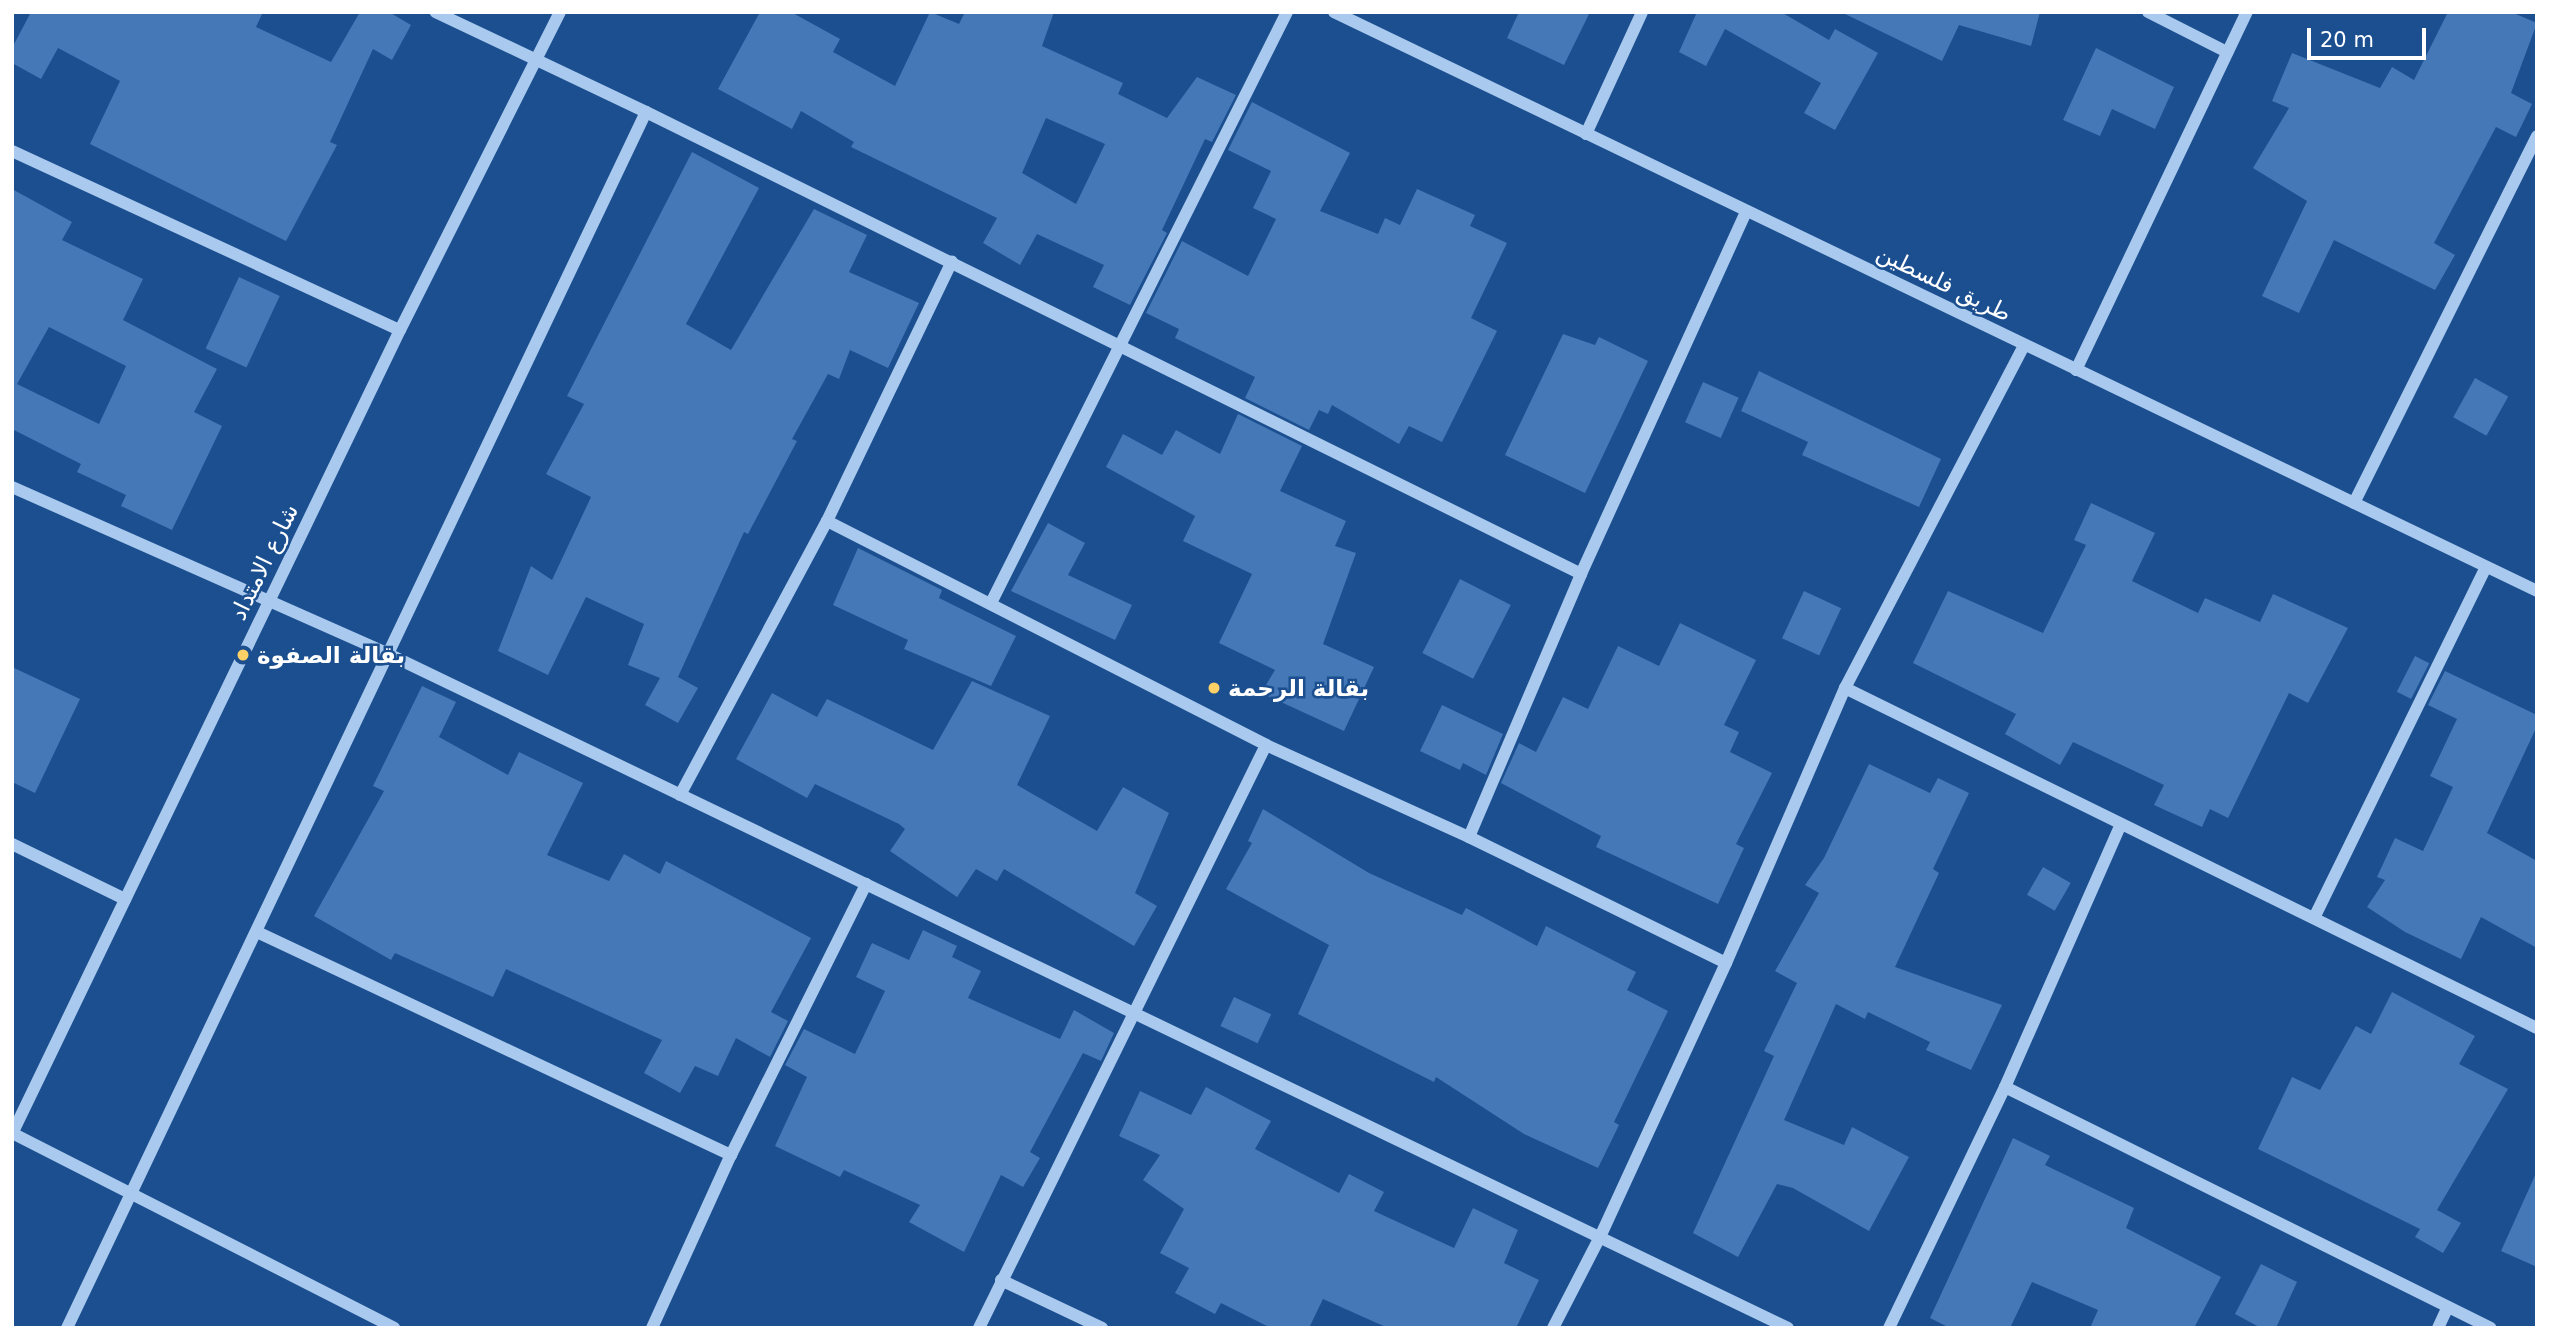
<!DOCTYPE html>
<meta charset="utf-8">
<style>
body{margin:0}
#map{position:relative;width:2549px;height:1340px;overflow:hidden;background:#1b4f8f;font-family:"DejaVu Sans",Vazirmatn,sans-serif}
div>[style]{position:absolute}
.building>*{inset:0;background:#4478b7;transform-origin:0 0}
.minor>*{height:12px;margin:-6px;padding:0 6px;transform-origin:6px;border-radius:6px;background:#a9c9ee}
.dots>*{width:19px;height:19px;translate:-50% -50%;box-sizing:border-box;border:4px solid #1b4f8f;border-radius:50%}
span{translate:-50% -50%;white-space:nowrap;text-align:center;line-height:1.15;-webkit-text-stroke:5px #1b4f8f;paint-order:stroke}
.street-label{font-size:23px;color:#fff}
.poi-label{font-size:23px;color:#fff;font-weight:700}
.left{translate:0 -50%;text-align:left}
.frame{position:absolute;inset:0;border:14px solid #fff;pointer-events:none}
.scale{position:absolute;left:2307px;top:28px;width:119px;height:32px;box-sizing:border-box;border:4px solid #fff;border-top:0;padding-left:9px;font-size:21px;line-height:24px;white-space:nowrap;color:#fff;-webkit-text-stroke:5px #1b4f8f;paint-order:stroke}
</style>
<div id="map">
<div class="building">
<i style="clip-path:polygon(31px 12px,263px 12px,256px 27px,331px 62px,360px 12px,389px 12px,411px 25px,392px 60px,373px 49px,330px 142px,337px 145px,286px 241px,90px 144px,120px 81px,58px 48px,41px 79px,12px 63px,12px 48px)"></i>
<i style="clip-path:polygon(evenodd,760px 12px,791px 12px,840px 39px,833px 52px,895px 86px,930px 12px,959px 24px,965px 12px,1054px 12px,1042px 46px,1123px 83px,1118px 94px,1167px 118px,1197px 77px,1236px 95px,1212px 142px,1205px 139px,1162px 230px,1167px 233px,1130px 305px,1093px 287px,1104px 265px,1037px 234px,1020px 265px,983px 243px,997px 218px,851px 147px,854px 142px,801px 111px,792px 129px,718px 89px,760px 12px,1046px 118px,1105px 144px,1076px 204px,1022px 173px,1046px 118px)"></i>
<i style="clip-path:polygon(1519px 12px,1590px 12px,1564px 65px,1507px 38px)"></i>
<i style="clip-path:polygon(1697px 12px,1781px 12px,1829px 40px,1835px 29px,1878px 53px,1835px 130px,1804px 113px,1821px 83px,1725px 29px,1706px 66px,1679px 52px)"></i>
<i style="clip-path:polygon(1841px 12px,2040px 12px,2031px 46px,1959px 25px,1942px 61px)"></i>
<i style="clip-path:polygon(2448px 12px,2511px 12px,2537px 23px,2511px 93px,2532px 104px,2516px 137px,2496px 127px,2434px 243px,2455px 255px,2435px 290px,2334px 240px,2299px 313px,2262px 296px,2307px 201px,2253px 168px,2289px 108px,2272px 101px,2292px 53px,2380px 88px,2392px 67px,2414px 80px)"></i>
<i style="clip-path:polygon(2096px 48px,2174px 87px,2155px 129px,2112px 109px,2100px 136px,2063px 120px)"></i>
<i style="clip-path:polygon(1252px 102px,1350px 153px,1320px 211px,1378px 234px,1385px 218px,1400px 225px,1417px 189px,1475px 215px,1470px 226px,1507px 243px,1471px 318px,1497px 331px,1442px 442px,1409px 426px,1399px 444px,1332px 405px,1328px 414px,1319px 410px,1309px 430px,1245px 398px,1255px 377px,1175px 338px,1179px 329px,1146px 313px,1182px 241px,1248px 276px,1276px 219px,1253px 208px,1271px 171px,1228px 150px)"></i>
<i style="clip-path:polygon(692px 152px,759px 188px,686px 324px,731px 350px,814px 209px,867px 235px,849px 272px,919px 303px,888px 368px,850px 350px,839px 379px,828px 374px,792px 439px,797px 441px,748px 534px,744px 532px,678px 677px,698px 688px,678px 723px,645px 705px,660px 678px,628px 665px,644px 624px,586px 597px,548px 675px,498px 651px,531px 566px,552px 580px,591px 497px,546px 474px,584px 404px,567px 396px)"></i>
<i style="clip-path:polygon(evenodd,12px 189px,72px 222px,62px 240px,143px 279px,123px 320px,217px 369px,194px 412px,222px 426px,172px 530px,121px 506px,126px 495px,77px 472px,81px 464px,12px 429px,12px 189px,49px 327px,126px 366px,99px 424px,17px 384px,49px 327px)"></i>
<i style="left:239px;top:277px;width:45px;height:79px;rotate:25deg"></i>
<i style="clip-path:polygon(1563px 334px,1595px 345px,1599px 337px,1648px 361px,1585px 493px,1505px 455px)"></i>
<i style="clip-path:polygon(1759px 371px,1941px 459px,1919px 507px,1802px 455px,1808px 442px,1741px 411px)"></i>
<i style="left:2475px;top:378px;width:38px;height:45px;rotate:29deg"></i>
<i style="left:1703px;top:382px;width:39px;height:44px;rotate:24deg"></i>
<i style="clip-path:polygon(1238px 414px,1302px 446px,1280px 491px,1346px 521px,1335px 546px,1356px 553px,1323px 644px,1374px 667px,1344px 731px,1261px 693px,1275px 670px,1219px 643px,1252px 574px,1183px 541px,1195px 516px,1106px 467px,1123px 434px,1162px 455px,1176px 430px,1220px 454px)"></i>
<i style="clip-path:polygon(2091px 503px,2155px 533px,2132px 581px,2198px 613px,2205px 598px,2260px 622px,2273px 594px,2348px 628px,2308px 703px,2289px 693px,2228px 818px,2210px 809px,2202px 827px,2154px 805px,2164px 785px,2073px 742px,2060px 765px,2005px 734px,2016px 714px,1913px 663px,1948px 591px,2043px 633px,2086px 545px,2074px 540px)"></i>
<i style="clip-path:polygon(1048px 523px,1085px 543px,1068px 575px,1132px 605px,1115px 640px,1011px 591px)"></i>
<i style="clip-path:polygon(858px 548px,942px 590px,939px 598px,1016px 636px,991px 686px,904px 649px,908px 640px,833px 605px)"></i>
<i style="left:1460px;top:579px;width:57px;height:83px;rotate:27deg"></i>
<i style="left:1804px;top:591px;width:41px;height:52px;rotate:25deg"></i>
<i style="clip-path:polygon(1680px 623px,1756px 660px,1724px 725px,1739px 732px,1730px 752px,1772px 773px,1736px 844px,1744px 848px,1718px 904px,1596px 847px,1601px 836px,1501px 783px,1519px 743px,1536px 752px,1563px 697px,1588px 709px,1618px 646px,1659px 666px)"></i>
<i style="left:2415px;top:656px;width:16px;height:40px;rotate:27deg"></i>
<i style="clip-path:polygon(12px 667px,80px 699px,35px 793px,12px 782px)"></i>
<i style="clip-path:polygon(2445px 671px,2537px 715px,2537px 726px,2487px 833px,2537px 861px,2537px 948px,2481px 917px,2461px 959px,2405px 932px,2367px 907px,2385px 880px,2377px 877px,2395px 838px,2423px 851px,2453px 787px,2430px 776px,2457px 719px,2428px 705px)"></i>
<i style="clip-path:polygon(972px 681px,1050px 716px,1017px 785px,1097px 831px,1123px 787px,1169px 813px,1135px 893px,1157px 906px,1134px 946px,1004px 869px,997px 881px,976px 869px,957px 897px,890px 851px,905px 829px,899px 824px,815px 784px,807px 798px,736px 759px,772px 693px,817px 717px,827px 699px,933px 750px)"></i>
<i style="clip-path:polygon(422px 686px,456px 702px,439px 737px,508px 775px,519px 752px,583px 783px,547px 855px,609px 881px,624px 854px,660px 874px,666px 861px,811px 938px,771px 1012px,788px 1021px,770px 1057px,736px 1038px,718px 1076px,695px 1066px,680px 1093px,644px 1073px,662px 1040px,506px 969px,493px 997px,395px 953px,391px 960px,314px 916px,384px 791px,373px 786px)"></i>
<i style="clip-path:polygon(1442px 705px,1503px 734px,1486px 775px,1463px 763px,1460px 770px,1420px 751px)"></i>
<i style="clip-path:polygon(1869px 764px,1930px 793px,1938px 778px,1969px 793px,1933px 869px,1939px 873px,1895px 967px,2002px 1005px,1971px 1070px,1926px 1050px,1930px 1042px,1868px 1012px,1865px 1019px,1836px 1004px,1784px 1120px,1844px 1145px,1852px 1127px,1909px 1157px,1869px 1231px,1793px 1188px,1777px 1184px,1738px 1257px,1693px 1233px,1774px 1056px,1764px 1051px,1797px 983px,1775px 971px,1819px 893px,1805px 885px,1824px 858px)"></i>
<i style="clip-path:polygon(1263px 809px,1369px 873px,1462px 915px,1466px 908px,1537px 946px,1546px 926px,1636px 972px,1627px 990px,1668px 1011px,1614px 1122px,1619px 1125px,1598px 1168px,1524px 1134px,1436px 1077px,1434px 1082px,1298px 1014px,1329px 945px,1226px 889px,1252px 843px,1248px 841px)"></i>
<i style="left:2043px;top:867px;width:32px;height:32px;rotate:30deg"></i>
<i style="clip-path:polygon(923px 930px,957px 946px,952px 957px,981px 971px,968px 998px,1060px 1039px,1074px 1010px,1114px 1033px,1101px 1061px,1083px 1053px,1030px 1152px,1040px 1158px,1023px 1187px,1001px 1175px,964px 1252px,909px 1222px,920px 1205px,844px 1170px,840px 1177px,775px 1146px,807px 1077px,785px 1065px,804px 1029px,855px 1054px,885px 991px,856px 977px,872px 943px,909px 960px)"></i>
<i style="clip-path:polygon(2392px 992px,2475px 1036px,2459px 1064px,2508px 1089px,2437px 1210px,2461px 1223px,2443px 1253px,2415px 1237px,2420px 1229px,2258px 1149px,2292px 1077px,2320px 1090px,2356px 1026px,2371px 1034px)"></i>
<i style="left:1234px;top:997px;width:41px;height:32px;rotate:25deg"></i>
<i style="clip-path:polygon(1206px 1087px,1271px 1121px,1255px 1149px,1339px 1193px,1349px 1174px,1384px 1192px,1374px 1211px,1454px 1248px,1473px 1208px,1518px 1230px,1504px 1263px,1539px 1280px,1516px 1328px,1388px 1328px,1323px 1299px,1309px 1328px,1271px 1328px,1221px 1303px,1215px 1314px,1175px 1293px,1189px 1268px,1160px 1253px,1184px 1209px,1143px 1180px,1160px 1155px,1119px 1136px,1140px 1091px,1191px 1115px)"></i>
<i style="clip-path:polygon(2013px 1138px,2050px 1156px,2045px 1165px,2134px 1208px,2126px 1228px,2221px 1277px,2194px 1328px,2090px 1328px,2098px 1310px,2032px 1282px,2010px 1328px,1950px 1328px,1930px 1318px)"></i>
<i style="clip-path:polygon(2537px 1171px,2537px 1267px,2501px 1251px)"></i>
<i style="clip-path:polygon(2261px 1264px,2297px 1282px,2276px 1328px,2261px 1328px,2235px 1314px)"></i>
</div>
<div class="minor">
<i style="left:1334px;top:12px;width:1335px;rotate:25.7deg"></i>
<i style="left:2148px;top:12px;width:89px;rotate:26.9deg"></i>
<i style="left:646px;top:112px;width:1043px;rotate:26.29deg"></i>
<i style="left:1586px;top:134px;width:134px;rotate:-65.3deg"></i>
<i style="left:12px;top:151px;width:427px;rotate:24.8deg"></i>
<i style="left:2076px;top:370px;width:397px;rotate:-64.5deg"></i>
<i style="left:12px;top:487px;width:409px;rotate:23.9deg"></i>
<i style="left:386px;top:653px;width:1556px;rotate:25.71deg"></i>
<i style="left:2354px;top:503px;width:410px;rotate:-63.5deg"></i>
<i style="left:827px;top:521px;width:493px;rotate:27deg"></i>
<i style="left:1266px;top:745px;width:223px;rotate:24.4deg"></i>
<i style="left:1469px;top:837px;width:286px;rotate:26.1deg"></i>
<i style="left:991px;top:603px;width:661px;rotate:-63.4deg"></i>
<i style="left:1845px;top:688px;width:771px;rotate:26.17deg"></i>
<i style="left:680px;top:795px;width:311px;rotate:-61.8deg"></i>
<i style="left:827px;top:521px;width:288px;rotate:-64.3deg"></i>
<i style="left:1469px;top:837px;width:286px;rotate:-66.9deg"></i>
<i style="left:1581px;top:574px;width:398px;rotate:-65.5deg"></i>
<i style="left:12px;top:844px;width:126px;rotate:26deg"></i>
<i style="left:2314px;top:918px;width:391px;rotate:-63.9deg"></i>
<i style="left:257px;top:932px;width:524px;rotate:25.2deg"></i>
<i style="left:2005px;top:1087px;width:542px;rotate:26.38deg"></i>
<i style="left:12px;top:1133px;width:429px;rotate:27deg"></i>
<i style="left:12px;top:1134px;width:893px;rotate:-64.24deg"></i>
<i style="left:400px;top:330px;width:356px;rotate:-63.3deg"></i>
<i style="left:1001px;top:1280px;width:112px;rotate:25.4deg"></i>
<i style="left:67px;top:1328px;width:1347px;rotate:-64.54deg"></i>
<i style="left:646px;top:112px;width:233px;rotate:-154.6deg"></i>
<i style="left:652px;top:1328px;width:190px;rotate:-65.5deg"></i>
<i style="left:731px;top:1155px;width:303px;rotate:-63.5deg"></i>
<i style="left:979px;top:1328px;width:650px;rotate:-63.79deg"></i>
<i style="left:1553px;top:1328px;width:102px;rotate:-62.7deg"></i>
<i style="left:1600px;top:1237px;width:302px;rotate:-65.3deg"></i>
<i style="left:1726px;top:963px;width:300px;rotate:-66.6deg"></i>
<i style="left:1845px;top:688px;width:387px;rotate:-62.4deg"></i>
<i style="left:1889px;top:1328px;width:267px;rotate:-64.3deg"></i>
<i style="left:2005px;top:1087px;width:287px;rotate:-66.2deg"></i>
<i style="left:2438px;top:1328px;width:23px;rotate:-65deg"></i>
</div>
<div class="dots">
<i style="left:243px;top:655px;background:#ffd166"></i>
<i style="left:1214px;top:688px;background:#ffd166"></i>
</div>
<div class="street-label">
<span style="left:1944px;top:283px;rotate:26deg">طريق فلسطين</span>
<span style="left:264px;top:562px;rotate:-64deg">شارع الامتداد</span>
</div>
<div class="poi-label">
<span class="left" style="left:257px;top:655px">بقالة الصفوة</span>
<span class="left" style="left:1228px;top:688px">بقالة الرحمة</span>
</div>
<div class="frame"></div>
<div class="scale">20 m</div>
</div>
